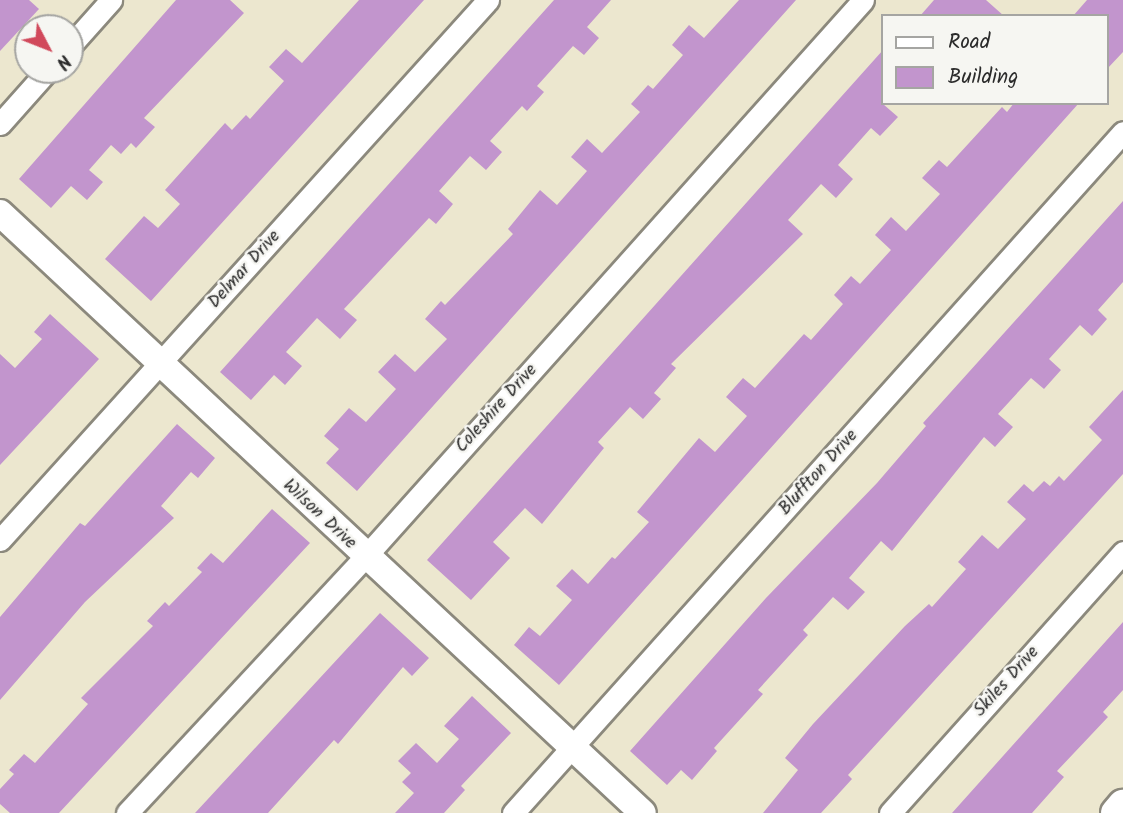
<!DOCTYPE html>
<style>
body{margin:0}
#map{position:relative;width:1123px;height:813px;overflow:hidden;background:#ece7cf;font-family:Kalam,sans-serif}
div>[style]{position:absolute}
.building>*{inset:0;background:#c295cd}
.roads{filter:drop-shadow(2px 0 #8c897d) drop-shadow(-2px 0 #8c897d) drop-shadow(0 2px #8c897d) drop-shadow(0 -2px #8c897d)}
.minor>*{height:21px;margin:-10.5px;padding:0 10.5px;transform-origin:10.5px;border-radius:10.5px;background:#fff}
.tertiary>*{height:26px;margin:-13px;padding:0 13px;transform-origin:13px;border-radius:13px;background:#fff}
.secondary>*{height:30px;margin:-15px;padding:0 15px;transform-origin:15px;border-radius:15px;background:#fff}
span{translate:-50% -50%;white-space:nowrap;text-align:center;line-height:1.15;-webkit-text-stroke:5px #f6f6f2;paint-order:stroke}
.street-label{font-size:18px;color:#2b2b2b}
.legend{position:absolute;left:881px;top:14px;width:228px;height:91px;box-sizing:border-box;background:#f6f6f2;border:2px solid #a5a5a2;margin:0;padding:9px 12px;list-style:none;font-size:21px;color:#2b2b2b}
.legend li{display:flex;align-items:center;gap:14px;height:35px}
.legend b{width:35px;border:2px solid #a5a5a2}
.north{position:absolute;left:14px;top:14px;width:70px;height:70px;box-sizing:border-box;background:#f6f6f2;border:2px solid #a5a5a2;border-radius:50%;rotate:132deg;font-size:19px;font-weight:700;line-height:28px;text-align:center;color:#2b2b2b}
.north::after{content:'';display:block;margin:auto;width:24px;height:32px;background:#d1495b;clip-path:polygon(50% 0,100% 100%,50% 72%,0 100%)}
</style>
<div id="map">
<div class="building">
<i style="clip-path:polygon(0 0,29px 0,39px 9px,0 51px)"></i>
<i style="clip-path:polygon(176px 0,230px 0,244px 13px,144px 118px,155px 127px,136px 148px,131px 143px,121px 154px,111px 145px,89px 170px,103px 182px,87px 200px,71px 186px,51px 208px,19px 179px)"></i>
<i style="clip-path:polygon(359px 0,424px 0,151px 301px,105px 259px,144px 216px,158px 228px,180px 204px,165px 190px,225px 123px,232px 130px,246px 115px,250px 119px,284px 81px,269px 67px,286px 49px,302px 63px)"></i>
<i style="clip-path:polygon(554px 0,611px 0,587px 27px,599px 38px,584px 55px,573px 46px,537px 86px,544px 92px,527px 111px,522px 106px,490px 141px,502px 152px,486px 170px,470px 156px,439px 191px,453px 204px,436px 224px,429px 218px,344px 309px,357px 320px,340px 339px,317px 318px,286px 352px,302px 366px,285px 385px,274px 375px,251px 400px,220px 372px)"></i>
<i style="clip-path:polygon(739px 0,796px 0,357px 491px,326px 463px,339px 449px,324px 436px,349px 408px,366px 422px,396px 389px,378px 372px,395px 354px,415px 372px,447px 339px,425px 319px,441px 301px,445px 305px,513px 234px,508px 229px,540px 190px,557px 205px,587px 171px,571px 157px,587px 139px,602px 153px,640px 112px,631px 104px,648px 85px,653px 89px,683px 55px,672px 45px,689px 25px,704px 38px)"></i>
<i style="clip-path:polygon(934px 0,986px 0,1004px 16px,920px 16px)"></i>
<i style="clip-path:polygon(1087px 0,1123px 0,1123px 52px,1107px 69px,1107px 16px,1073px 16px)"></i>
<i style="clip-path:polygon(883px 50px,883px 104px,898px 117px,880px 136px,871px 128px,838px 165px,853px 179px,836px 198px,821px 184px,788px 220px,803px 234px,671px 364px,676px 368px,654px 393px,661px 399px,643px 419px,630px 407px,598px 442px,604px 448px,542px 524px,525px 508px,493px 542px,510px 558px,471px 600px,427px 560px)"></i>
<i style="clip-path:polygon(1014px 103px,1079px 103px,559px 685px,514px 645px,529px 627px,540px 636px,572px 600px,556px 586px,572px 569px,588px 584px,612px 557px,615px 559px,649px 522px,637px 512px,699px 438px,715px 452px,747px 416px,726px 397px,743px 378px,755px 388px,804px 334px,811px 340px,843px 304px,834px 295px,851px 276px,860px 284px,891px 250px,875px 235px,891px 217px,906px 231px,940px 194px,922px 178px,939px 160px,947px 167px,1002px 107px,1007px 112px)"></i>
<i style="clip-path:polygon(1123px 201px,1123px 282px,1098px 310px,1107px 319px,1092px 336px,1080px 325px,1049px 359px,1061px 370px,1044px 389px,1031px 378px,998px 414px,1013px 427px,995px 447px,984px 437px,892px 551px,881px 541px,849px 578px,865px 592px,848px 610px,833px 597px,803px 630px,808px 635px,758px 690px,763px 694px,714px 748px,717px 751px,692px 780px,681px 770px,667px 785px,630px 751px,766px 598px,877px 483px,926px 426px,923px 423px)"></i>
<i style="clip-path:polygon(50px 314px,99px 359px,0 465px,0 354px,15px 368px,42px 339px,34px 332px)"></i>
<i style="clip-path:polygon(1123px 390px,1123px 474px,848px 775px,852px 779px,821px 813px,763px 813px,798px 770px,785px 758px,813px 724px,905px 626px,929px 604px,932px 607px,966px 569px,958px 562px,982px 535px,998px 549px,1026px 519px,1007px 502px,1024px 484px,1033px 492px,1044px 481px,1050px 486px,1059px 476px,1064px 481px,1102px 440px,1089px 427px)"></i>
<i style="clip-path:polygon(177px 424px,215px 458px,198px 478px,191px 472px,161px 506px,174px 518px,85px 602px,0 700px,0 617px,80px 523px,85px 526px)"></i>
<i style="clip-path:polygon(272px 509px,310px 543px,59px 813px,10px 813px,0 804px,0 789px,14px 774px,9px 770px,24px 754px,35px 763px,88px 704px,81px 698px,153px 626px,147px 621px,165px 602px,169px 606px,202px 572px,197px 568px,211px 553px,223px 563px)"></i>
<i style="clip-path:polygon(380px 613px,429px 658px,412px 676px,403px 667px,338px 744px,334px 740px,268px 813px,195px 813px)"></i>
<i style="clip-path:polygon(1123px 622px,1123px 690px,1103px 712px,1108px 717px,1057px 771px,1064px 777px,1032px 813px,952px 813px)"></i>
<i style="clip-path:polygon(472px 696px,511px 733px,461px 786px,465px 790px,444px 813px,395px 813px,414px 793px,402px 782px,411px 773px,398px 761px,416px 743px,437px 763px,459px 739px,444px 726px)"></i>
</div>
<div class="roads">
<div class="minor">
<i style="left:70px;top:46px;width:62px;rotate:-48.3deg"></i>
<i style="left:0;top:124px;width:72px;rotate:-48.4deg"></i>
<i style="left:0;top:540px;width:728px;rotate:-47.9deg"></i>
<i style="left:127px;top:813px;width:350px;rotate:-47.1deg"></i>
<i style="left:365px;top:557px;width:747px;rotate:-48.2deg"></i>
<i style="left:513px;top:813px;width:914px;rotate:-48.15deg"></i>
<i style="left:890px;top:813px;width:350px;rotate:-48.2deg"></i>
</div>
<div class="tertiary">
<i style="left:0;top:213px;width:879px;rotate:43.02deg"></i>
</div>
<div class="secondary">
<i style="left:1116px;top:813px;width:11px;rotate:-49deg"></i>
</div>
</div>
<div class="street-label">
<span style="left:245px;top:270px;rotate:-48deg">Delmar Drive</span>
<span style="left:497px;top:409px;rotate:-48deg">Coleshire Drive</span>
<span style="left:819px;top:473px;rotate:-48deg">Bluffton Drive</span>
<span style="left:319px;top:515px;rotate:43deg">Wilson Drive</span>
<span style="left:1007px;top:682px;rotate:-48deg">Skiles Drive</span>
</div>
<ul class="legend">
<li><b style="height:9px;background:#fff"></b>Road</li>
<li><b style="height:19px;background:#c295cd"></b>Building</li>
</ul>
<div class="north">N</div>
</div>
